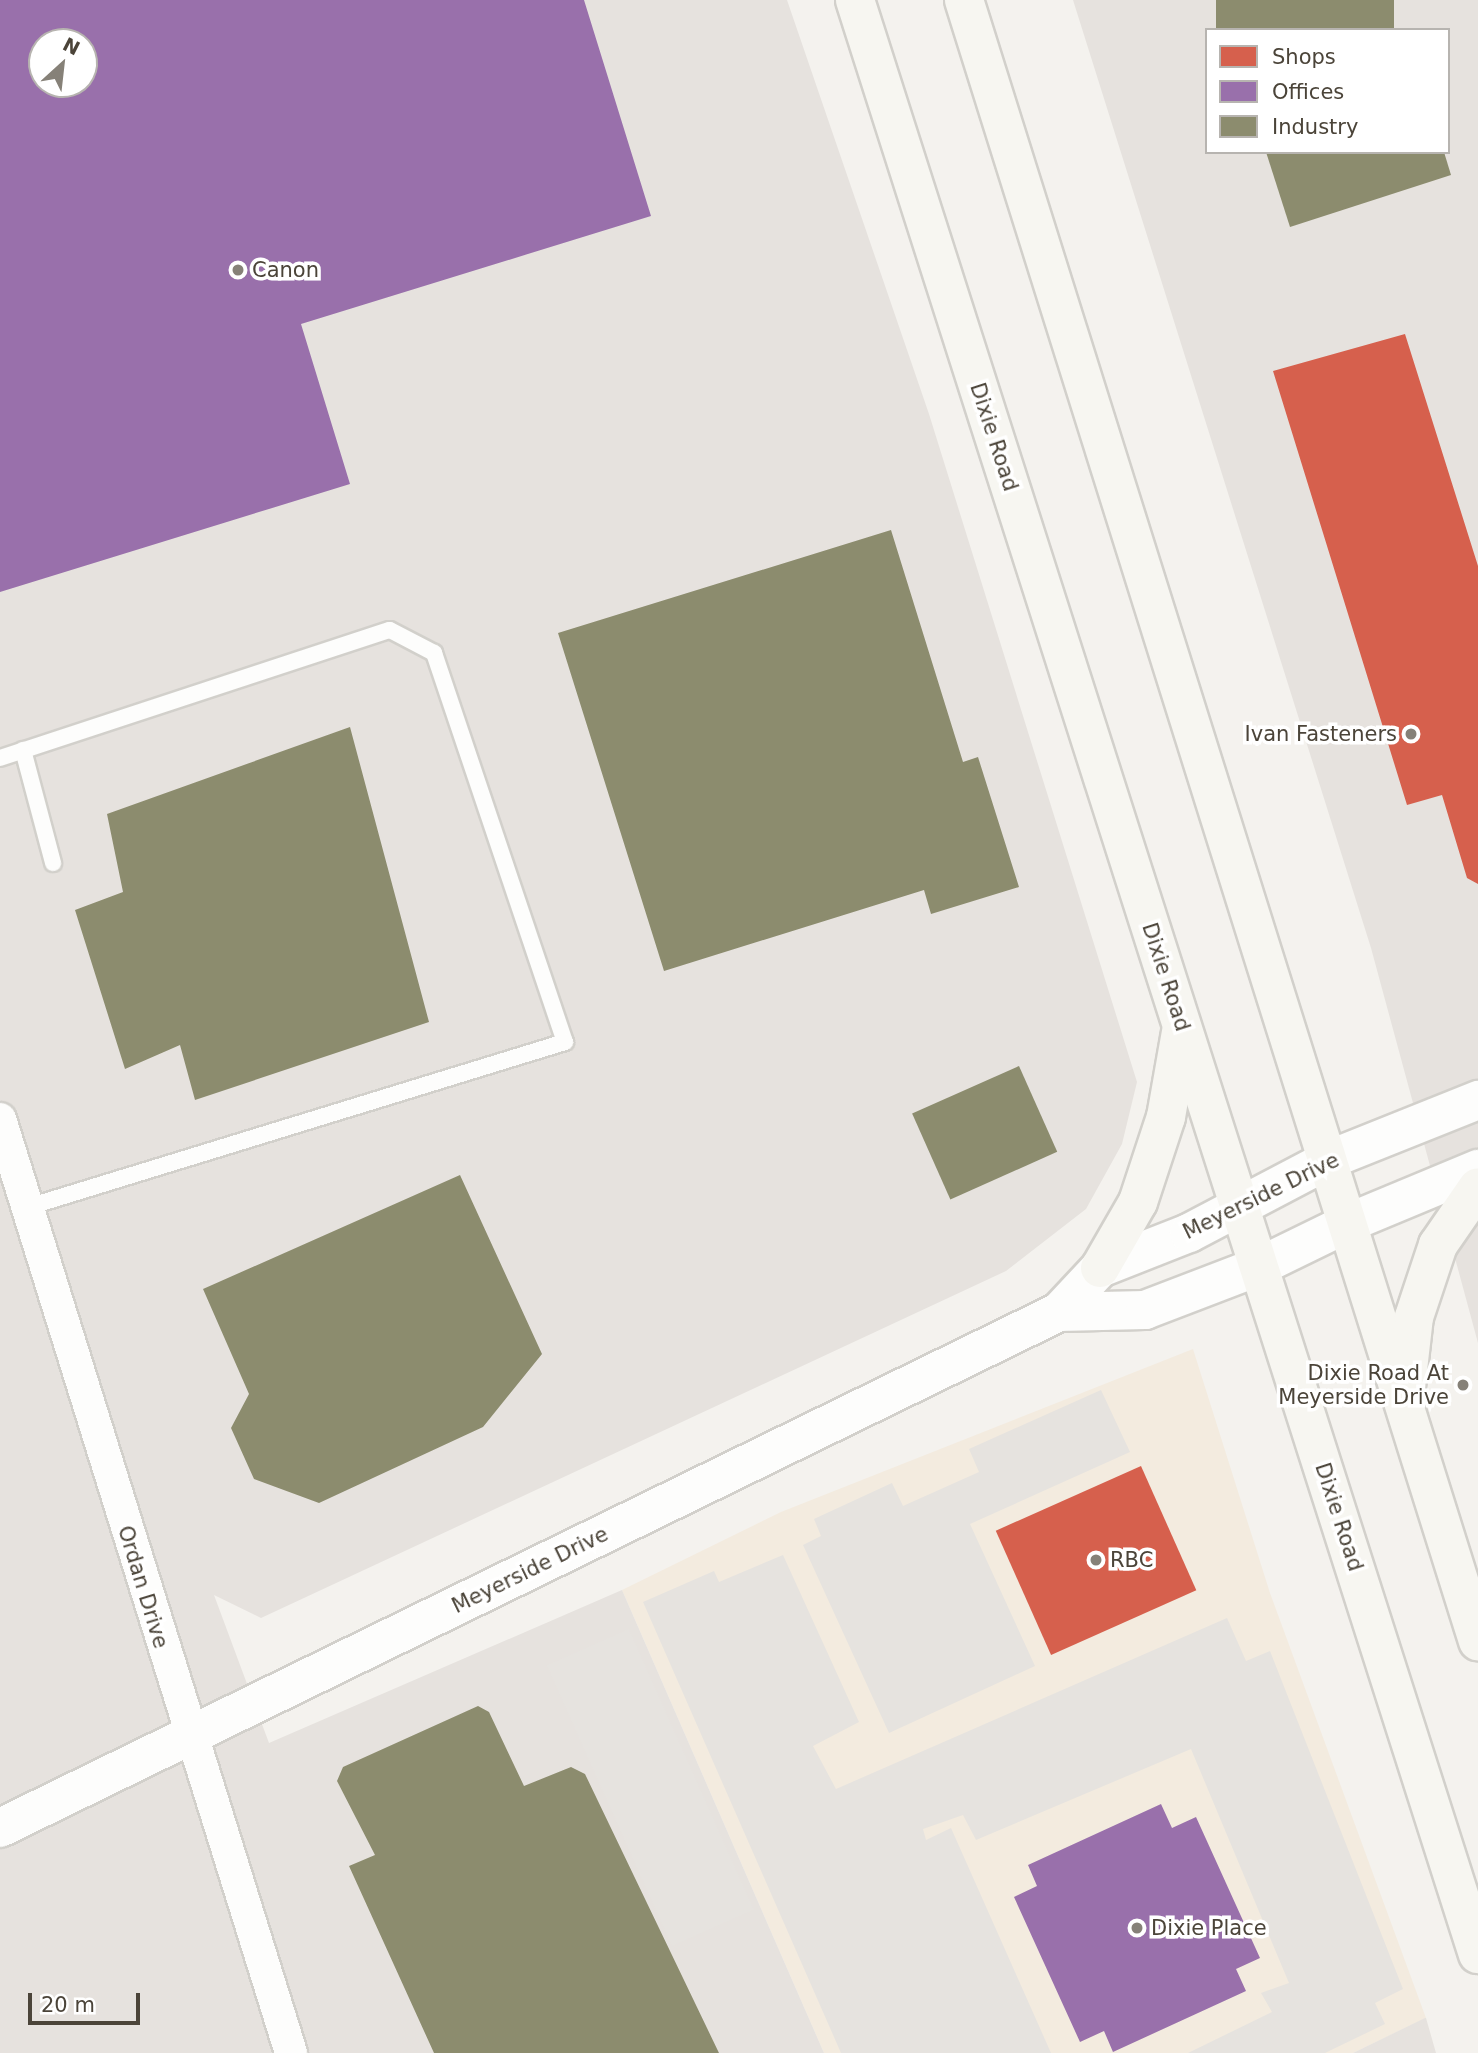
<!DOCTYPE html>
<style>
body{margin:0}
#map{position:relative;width:1478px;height:2053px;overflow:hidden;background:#f4f2ee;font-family:"DejaVu Sans",sans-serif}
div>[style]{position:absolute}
.commercial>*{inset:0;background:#f3ebdf}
.industrial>*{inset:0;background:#e6e2de}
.parking>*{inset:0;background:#e6e3df;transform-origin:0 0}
.shops>*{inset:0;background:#d6604d;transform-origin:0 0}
.offices>*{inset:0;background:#9970ab}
.industry>*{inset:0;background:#8c8c6e;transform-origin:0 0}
.roads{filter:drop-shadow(2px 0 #d2d0cb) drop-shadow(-2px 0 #d2d0cb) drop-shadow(0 2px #d2d0cb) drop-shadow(0 -2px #d2d0cb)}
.service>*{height:16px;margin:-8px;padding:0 8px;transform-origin:8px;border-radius:8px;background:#fdfdfc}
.minor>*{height:32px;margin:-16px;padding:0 16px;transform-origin:16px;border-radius:16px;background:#fdfdfc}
.tertiary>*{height:38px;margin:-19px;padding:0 19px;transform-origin:19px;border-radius:19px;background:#fdfdfc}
.secondary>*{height:38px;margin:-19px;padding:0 19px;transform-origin:19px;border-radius:19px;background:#f7f6f1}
.dots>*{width:19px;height:19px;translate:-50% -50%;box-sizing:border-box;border:4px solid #fff;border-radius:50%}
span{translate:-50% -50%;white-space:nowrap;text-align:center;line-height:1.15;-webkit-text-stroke:7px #fff;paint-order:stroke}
.poi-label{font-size:21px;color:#4b4439}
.left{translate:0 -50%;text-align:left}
.right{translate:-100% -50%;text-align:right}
.street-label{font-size:21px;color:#4b4439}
.legend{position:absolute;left:1205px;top:28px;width:245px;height:126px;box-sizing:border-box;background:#fff;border:2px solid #b7b4b0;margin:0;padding:9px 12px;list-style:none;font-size:21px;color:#4b4439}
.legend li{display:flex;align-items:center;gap:14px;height:35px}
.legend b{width:35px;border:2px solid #b7b4b0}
.north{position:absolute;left:28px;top:28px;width:70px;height:70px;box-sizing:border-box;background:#fff;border:2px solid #b7b4b0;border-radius:50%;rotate:27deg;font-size:19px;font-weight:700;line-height:28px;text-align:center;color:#4b4439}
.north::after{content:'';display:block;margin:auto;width:24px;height:32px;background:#868178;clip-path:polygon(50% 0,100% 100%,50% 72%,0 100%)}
.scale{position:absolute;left:28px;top:1993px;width:112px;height:32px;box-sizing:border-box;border:4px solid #4b4439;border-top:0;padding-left:9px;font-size:21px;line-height:24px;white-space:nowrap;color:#4b4439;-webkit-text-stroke:5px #fff;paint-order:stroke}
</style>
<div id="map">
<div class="commercial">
<i style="clip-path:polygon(1193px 1349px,1270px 1593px,1426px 2018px,1353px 2053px,824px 2053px,622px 1590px,781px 1512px)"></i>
</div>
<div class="industrial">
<i style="clip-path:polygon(evenodd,0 0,787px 0,929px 414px,1137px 1082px,1122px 1144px,1086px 1209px,1006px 1271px,261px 1618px,214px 1595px,269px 1743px,622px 1590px,824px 2053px,0 2053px,0 0,42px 42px,84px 42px,84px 84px,42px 84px,42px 42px)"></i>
<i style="clip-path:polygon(evenodd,1073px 0,1478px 0,1478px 1343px,1371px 948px,1073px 0,1207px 30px,1448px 30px,1448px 152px,1207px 152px,1207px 30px)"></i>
<i style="clip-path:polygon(1426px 2018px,1436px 2053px,1353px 2053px,1425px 2018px)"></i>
</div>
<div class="parking">
<i style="clip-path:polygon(1101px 1390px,1130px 1452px,970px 1524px,1035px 1666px,889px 1733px,803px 1545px,821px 1536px,814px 1519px,892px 1483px,903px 1506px,979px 1472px,969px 1449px)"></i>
<i style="clip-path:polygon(783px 1555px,859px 1722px,813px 1746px,836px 1789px,1227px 1618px,1246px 1661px,1270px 1651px,1403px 1989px,1375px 2003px,1385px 2024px,1325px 2053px,1188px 2053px,1272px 2012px,1261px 1993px,1289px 1983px,1191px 1749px,976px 1840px,963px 1815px,923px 1829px,926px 1840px,951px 1828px,1051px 2053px,841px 2053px,643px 1602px,714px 1571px,719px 1582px)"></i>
<i style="left:629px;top:1629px;width:307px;height:90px;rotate:66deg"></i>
</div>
<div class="shops">
<i style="clip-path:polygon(1405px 334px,1478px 566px,1478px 884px,1467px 878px,1442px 795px,1407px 805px,1273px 371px)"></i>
<i style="left:1141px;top:1466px;width:136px;height:159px;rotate:66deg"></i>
</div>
<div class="offices">
<i style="clip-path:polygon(evenodd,0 0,584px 0,651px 216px,301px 324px,350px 484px,0 592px,0 0,42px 42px,84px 42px,84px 84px,42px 84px,42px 42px)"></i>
<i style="clip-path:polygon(1161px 1804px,1172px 1828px,1196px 1817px,1260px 1958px,1236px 1969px,1246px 1991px,1113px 2052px,1104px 2031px,1080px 2042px,1014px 1897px,1037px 1886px,1028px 1865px)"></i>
</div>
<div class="industry">
<i style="left:1216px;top:0;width:178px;height:32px"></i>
<i style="clip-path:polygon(1266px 152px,1444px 152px,1451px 175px,1290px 227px)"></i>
<i style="clip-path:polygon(891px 530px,963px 762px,978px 757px,1019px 887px,931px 914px,924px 890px,664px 971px,558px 633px)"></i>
<i style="clip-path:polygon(350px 727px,429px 1022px,195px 1100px,180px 1045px,125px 1069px,75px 910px,123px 892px,107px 814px)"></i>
<i style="left:1019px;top:1066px;width:94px;height:117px;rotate:66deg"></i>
<i style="clip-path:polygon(460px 1175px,542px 1354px,483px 1427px,319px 1503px,254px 1479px,231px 1428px,249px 1394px,203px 1289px)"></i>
<i style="clip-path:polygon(478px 1706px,489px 1712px,524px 1786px,571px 1767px,585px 1774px,719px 2053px,434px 2053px,349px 1866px,375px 1855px,337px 1781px,343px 1767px)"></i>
</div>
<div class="roads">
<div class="service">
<i style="left:23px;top:750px;width:117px;rotate:75.1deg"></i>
<i style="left:0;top:758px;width:410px;rotate:-18.2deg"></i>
<i style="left:390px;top:630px;width:50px;rotate:27.6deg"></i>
<i style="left:434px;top:653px;width:410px;rotate:71.4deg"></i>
<i style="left:565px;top:1042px;width:562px;rotate:162.92deg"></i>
</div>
<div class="minor">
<i style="left:0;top:1119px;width:978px;rotate:72.69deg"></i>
</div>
<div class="tertiary">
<i style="left:1059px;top:1312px;width:86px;rotate:-1.3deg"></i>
<i style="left:1145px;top:1310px;width:123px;rotate:-20.9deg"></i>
<i style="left:1260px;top:1266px;width:98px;rotate:-26deg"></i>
<i style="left:1348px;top:1223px;width:141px;rotate:-22.6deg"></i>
<i style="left:0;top:1828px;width:1178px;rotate:-25.98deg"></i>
<i style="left:1059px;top:1312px;width:60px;rotate:-47deg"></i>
<i style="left:1100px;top:1268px;width:96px;rotate:-21.5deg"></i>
<i style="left:1189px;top:1233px;width:157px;rotate:-27.7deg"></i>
<i style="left:1328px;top:1160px;width:162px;rotate:-21.8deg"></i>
</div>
<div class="secondary">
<i style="left:855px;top:0;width:2051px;rotate:72.32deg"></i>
<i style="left:964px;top:0;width:1720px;rotate:72.61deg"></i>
<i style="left:1100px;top:1268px;width:76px;rotate:-60.1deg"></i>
<i style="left:1138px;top:1202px;width:89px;rotate:-71.8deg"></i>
<i style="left:1166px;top:1117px;width:86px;rotate:-80deg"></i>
<i style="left:1406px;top:1387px;width:70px;rotate:-83.5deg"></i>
<i style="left:1414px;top:1317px;width:76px;rotate:-71.6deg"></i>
<i style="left:1438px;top:1245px;width:70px;rotate:-55.4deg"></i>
</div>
</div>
<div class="dots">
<i style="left:238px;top:270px;background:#868178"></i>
<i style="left:1411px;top:734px;background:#868178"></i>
<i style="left:1463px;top:1385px;background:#868178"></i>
<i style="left:1096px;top:1560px;background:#868178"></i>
<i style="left:1137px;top:1928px;background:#868178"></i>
</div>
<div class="poi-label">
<span class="left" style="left:252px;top:270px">Canon</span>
<span class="right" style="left:1397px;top:734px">Ivan Fasteners</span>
<span class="right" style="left:1449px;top:1385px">Dixie Road At<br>Meyerside Drive</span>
<span class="left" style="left:1110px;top:1560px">RBC</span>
<span class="left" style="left:1151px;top:1928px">Dixie Place</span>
</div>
<div class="street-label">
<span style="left:994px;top:437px;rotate:72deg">Dixie Road</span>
<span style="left:1166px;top:977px;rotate:72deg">Dixie Road</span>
<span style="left:1261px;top:1196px;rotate:-26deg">Meyerside Drive</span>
<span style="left:1339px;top:1517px;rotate:72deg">Dixie Road</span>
<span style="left:530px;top:1570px;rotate:-26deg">Meyerside Drive</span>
<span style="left:143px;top:1587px;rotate:73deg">Ordan Drive</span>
</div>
<ul class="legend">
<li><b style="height:19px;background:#d6604d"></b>Shops</li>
<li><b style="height:19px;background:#9970ab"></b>Offices</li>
<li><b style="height:19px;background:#8c8c6e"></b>Industry</li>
</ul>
<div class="north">N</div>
<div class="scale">20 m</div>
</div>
